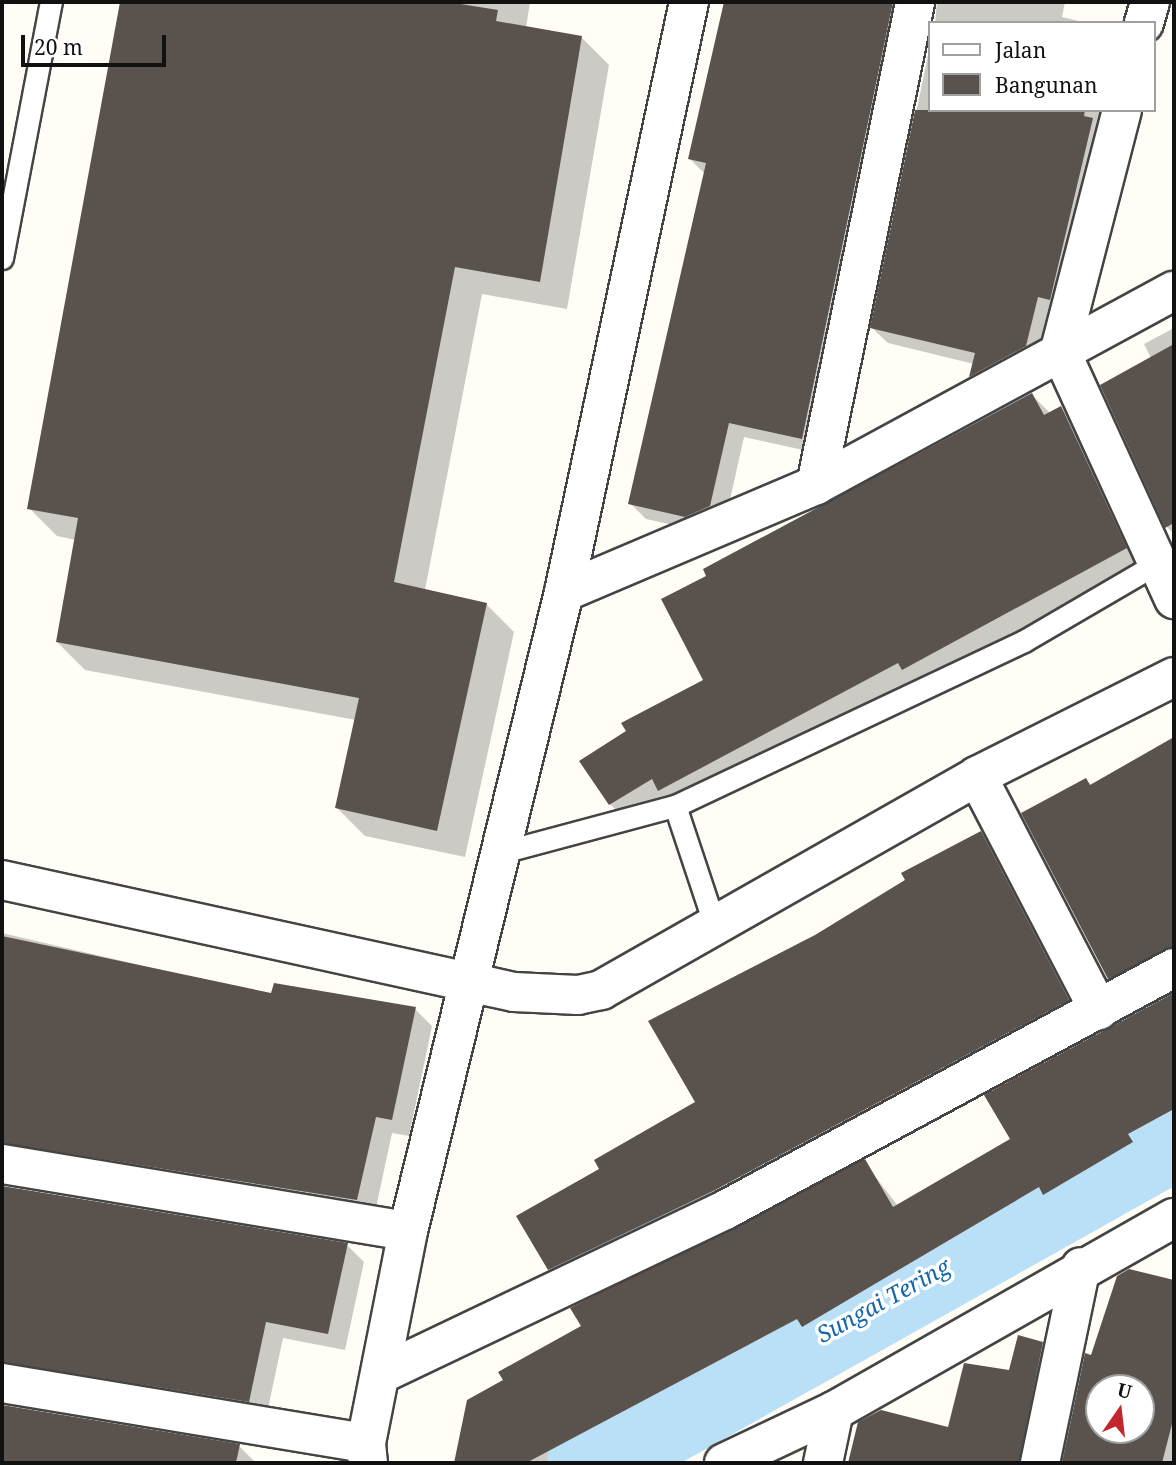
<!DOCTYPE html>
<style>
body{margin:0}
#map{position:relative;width:1176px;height:1465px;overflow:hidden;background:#fffdf5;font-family:"Noto Serif",serif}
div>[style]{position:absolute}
.shadow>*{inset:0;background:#0003}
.river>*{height:88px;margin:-44px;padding:0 44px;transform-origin:44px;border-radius:44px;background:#b9e0f7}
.building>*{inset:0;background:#5a524d}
.roads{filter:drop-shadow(2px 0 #444) drop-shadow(-2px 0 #444) drop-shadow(0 2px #444) drop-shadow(0 -2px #444)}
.service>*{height:21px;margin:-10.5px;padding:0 10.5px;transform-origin:10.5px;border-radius:10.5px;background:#fff}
.minor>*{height:38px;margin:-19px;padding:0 19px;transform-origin:19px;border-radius:19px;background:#fff}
span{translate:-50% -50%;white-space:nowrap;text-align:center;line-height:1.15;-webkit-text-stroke:7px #fff;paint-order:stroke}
.water-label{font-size:23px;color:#1768a6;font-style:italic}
.frame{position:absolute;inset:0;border:4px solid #111;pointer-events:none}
.legend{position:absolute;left:928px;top:21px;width:228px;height:91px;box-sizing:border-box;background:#fff;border:2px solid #a0a0a0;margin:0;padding:9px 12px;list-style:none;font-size:21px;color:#111}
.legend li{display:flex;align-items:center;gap:14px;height:35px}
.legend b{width:35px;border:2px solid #a0a0a0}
.north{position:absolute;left:1085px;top:1374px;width:70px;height:70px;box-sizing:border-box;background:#fff;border:2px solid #a0a0a0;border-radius:50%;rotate:14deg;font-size:19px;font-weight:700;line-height:28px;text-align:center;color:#111}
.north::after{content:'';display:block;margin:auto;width:24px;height:32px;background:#c4262e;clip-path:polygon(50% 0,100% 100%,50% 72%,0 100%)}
.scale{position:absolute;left:21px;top:35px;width:145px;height:32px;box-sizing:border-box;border:4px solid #111;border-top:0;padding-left:9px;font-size:21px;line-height:24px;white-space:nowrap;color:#111;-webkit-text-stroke:5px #fff;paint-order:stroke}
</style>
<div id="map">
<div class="shadow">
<i style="clip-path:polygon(122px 2px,530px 2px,526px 28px,581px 37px,609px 65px,567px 309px,482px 294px,425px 590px,486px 604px,514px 632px,465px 857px,365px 836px,337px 808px,356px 720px,85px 670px,57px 642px,76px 540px,57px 536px,29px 508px)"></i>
<i style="clip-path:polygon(724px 2px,918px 2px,817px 453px,744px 437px,725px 522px,701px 531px,646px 519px,630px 503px,705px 174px,690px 159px)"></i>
<i style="clip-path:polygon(937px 2px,1065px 2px,1062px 17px,1087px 23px,935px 23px)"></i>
<i style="clip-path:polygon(929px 50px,929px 110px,1103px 110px,1041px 362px,986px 391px,971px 377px,974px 364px,888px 343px,872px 328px)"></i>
<i style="clip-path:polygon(1174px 328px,1174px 534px,1167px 527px,1151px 358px,1144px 344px)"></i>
<i style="clip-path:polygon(1032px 395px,1051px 414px,1061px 408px,1080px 427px,1145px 568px,922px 688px,629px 823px,610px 804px,705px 681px,709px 577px)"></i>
<i style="clip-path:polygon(1174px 740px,1174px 970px,1125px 994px,1109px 978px,1086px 780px,1092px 786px)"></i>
<i style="clip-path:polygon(981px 833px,997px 849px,1083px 1016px,565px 1285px,550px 1269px,601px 1169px,697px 1102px,816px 936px)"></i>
<i style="clip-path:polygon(2px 933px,273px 996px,415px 1009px,432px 1026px,409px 1136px,392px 1133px,374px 1217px,2px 1171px)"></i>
<i style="clip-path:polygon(1174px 992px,1174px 1135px,1143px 1151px,1147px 1159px,1061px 1210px,1055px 1204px,819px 1343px,812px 1336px,568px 1463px,461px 1463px,458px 1455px,505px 1380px,583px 1326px,864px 1162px,898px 1206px,1013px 1139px,987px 1096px)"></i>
<i style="clip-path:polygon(2px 1188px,347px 1245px,364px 1262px,345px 1350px,283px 1338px,266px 1418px,2px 1390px)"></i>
<i style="clip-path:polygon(evenodd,1130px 1270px,1174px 1281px,1174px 1463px,1061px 1463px,1087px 1355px,1092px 1357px,1130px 1270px,1099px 1388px,1141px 1388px,1141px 1430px,1099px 1430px,1099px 1388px)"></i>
<i style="clip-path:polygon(1042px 1343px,1061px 1362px,1042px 1463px,849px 1463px,860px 1424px,949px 1429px)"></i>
<i style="clip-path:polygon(2px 1407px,239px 1446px,256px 1463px,238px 1463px,236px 1457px,235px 1463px,2px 1463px)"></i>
</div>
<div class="river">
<i style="left:591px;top:1463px;width:668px;rotate:-29.29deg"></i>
</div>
<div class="building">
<i style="clip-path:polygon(120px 2px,448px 2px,498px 10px,496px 21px,582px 36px,540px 282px,455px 267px,394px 582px,487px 603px,437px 831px,335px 808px,359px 698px,56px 642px,78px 518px,27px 509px)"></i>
<i style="clip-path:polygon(724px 2px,893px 2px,802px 439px,729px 423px,710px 506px,685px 517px,628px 504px,706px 163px,688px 159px)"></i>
<i style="clip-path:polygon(915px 110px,1085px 110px,1084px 116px,1093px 118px,1050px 300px,1038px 297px,1026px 346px,969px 377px,975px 353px,870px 328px)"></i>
<i style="clip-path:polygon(1174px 344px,1174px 523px,1165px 528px,1100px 385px)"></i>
<i style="clip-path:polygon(1032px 393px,1044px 415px,1061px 406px,1127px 548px,902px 670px,898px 663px,658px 791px,652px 779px,609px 805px,579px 761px,626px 731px,621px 723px,703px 680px,661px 599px,706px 576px,703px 569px)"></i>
<i style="clip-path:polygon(1174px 737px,1174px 946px,1108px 979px,1021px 813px,1086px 778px,1090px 785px)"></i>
<i style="clip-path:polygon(981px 831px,1069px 1000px,715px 1190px,548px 1270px,516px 1216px,599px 1169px,594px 1160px,695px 1102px,648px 1021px,815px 935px,905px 880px,901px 873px)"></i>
<i style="clip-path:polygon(2px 936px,271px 993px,274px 983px,416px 1007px,392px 1120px,376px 1117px,357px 1200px,2px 1143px)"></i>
<i style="clip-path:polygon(1174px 993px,1174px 1109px,1128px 1134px,1133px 1142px,1043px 1195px,1039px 1187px,802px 1327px,797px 1319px,526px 1463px,454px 1463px,467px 1400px,503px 1380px,498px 1372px,581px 1326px,570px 1308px,865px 1159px,893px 1207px,1010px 1139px,984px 1095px)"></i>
<i style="clip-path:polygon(2px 1186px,348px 1243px,328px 1334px,266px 1322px,249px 1402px,2px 1362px)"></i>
<i style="clip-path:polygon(evenodd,1129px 1269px,1174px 1280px,1174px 1416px,1162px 1463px,1062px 1463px,1085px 1353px,1091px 1355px,1117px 1276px,1129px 1269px,1099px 1388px,1141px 1388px,1141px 1430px,1099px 1430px,1099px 1388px)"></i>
<i style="clip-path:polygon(1018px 1335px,1043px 1342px,1019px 1463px,848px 1463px,858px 1422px,881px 1410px,948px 1427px,964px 1363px,1009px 1370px)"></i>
<i style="clip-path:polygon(2px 1405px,240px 1444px,236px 1463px,2px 1463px)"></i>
</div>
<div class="roads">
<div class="service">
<i style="left:2px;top:258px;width:261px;rotate:-79.2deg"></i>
<i style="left:499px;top:853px;width:182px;rotate:-15deg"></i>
<i style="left:714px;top:923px;width:123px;rotate:-108.4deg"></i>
<i style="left:675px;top:806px;width:386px;rotate:-25.3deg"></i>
<i style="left:1024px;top:641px;width:164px;rotate:-30.3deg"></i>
</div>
<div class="minor">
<i style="left:1144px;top:23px;width:22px;rotate:-74deg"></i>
<i style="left:1122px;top:110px;width:248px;rotate:104.5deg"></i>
<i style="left:1060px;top:350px;width:274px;rotate:65.4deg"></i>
<i style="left:816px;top:485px;width:493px;rotate:-78.4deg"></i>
<i style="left:564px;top:592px;width:274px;rotate:-23deg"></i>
<i style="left:816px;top:485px;width:407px;rotate:-28.5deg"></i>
<i style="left:977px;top:776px;width:264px;rotate:62.5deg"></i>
<i style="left:2px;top:880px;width:524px;rotate:12.34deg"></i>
<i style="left:514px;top:992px;width:64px;rotate:2.7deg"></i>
<i style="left:578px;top:995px;width:24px;rotate:-12deg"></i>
<i style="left:601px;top:990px;width:433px;rotate:-29.6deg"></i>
<i style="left:977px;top:776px;width:220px;rotate:-26.7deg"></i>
<i style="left:2px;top:1164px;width:411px;rotate:9.4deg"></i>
<i style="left:381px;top:1374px;width:381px;rotate:-25.5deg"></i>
<i style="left:725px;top:1210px;width:510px;rotate:-28.32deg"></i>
<i style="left:2px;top:1383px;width:369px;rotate:9.4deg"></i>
<i style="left:368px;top:1463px;width:20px;rotate:-96deg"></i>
<i style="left:366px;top:1443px;width:216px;rotate:-78.8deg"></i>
<i style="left:408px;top:1231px;width:658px;rotate:-76.28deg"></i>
<i style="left:564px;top:592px;width:603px;rotate:-78.04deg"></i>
<i style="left:724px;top:1463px;width:122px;rotate:-25.3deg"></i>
<i style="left:834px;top:1411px;width:391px;rotate:-29.6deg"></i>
<i style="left:823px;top:1463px;width:53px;rotate:-78.1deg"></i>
<i style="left:1040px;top:1463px;width:200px;rotate:-78.2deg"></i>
</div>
</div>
<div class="water-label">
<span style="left:883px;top:1300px;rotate:-29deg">Sungai Tering</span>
</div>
<div class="frame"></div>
<ul class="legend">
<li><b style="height:9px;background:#fff"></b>Jalan</li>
<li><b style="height:19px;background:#5a524d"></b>Bangunan</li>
</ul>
<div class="north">U</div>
<div class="scale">20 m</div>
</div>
